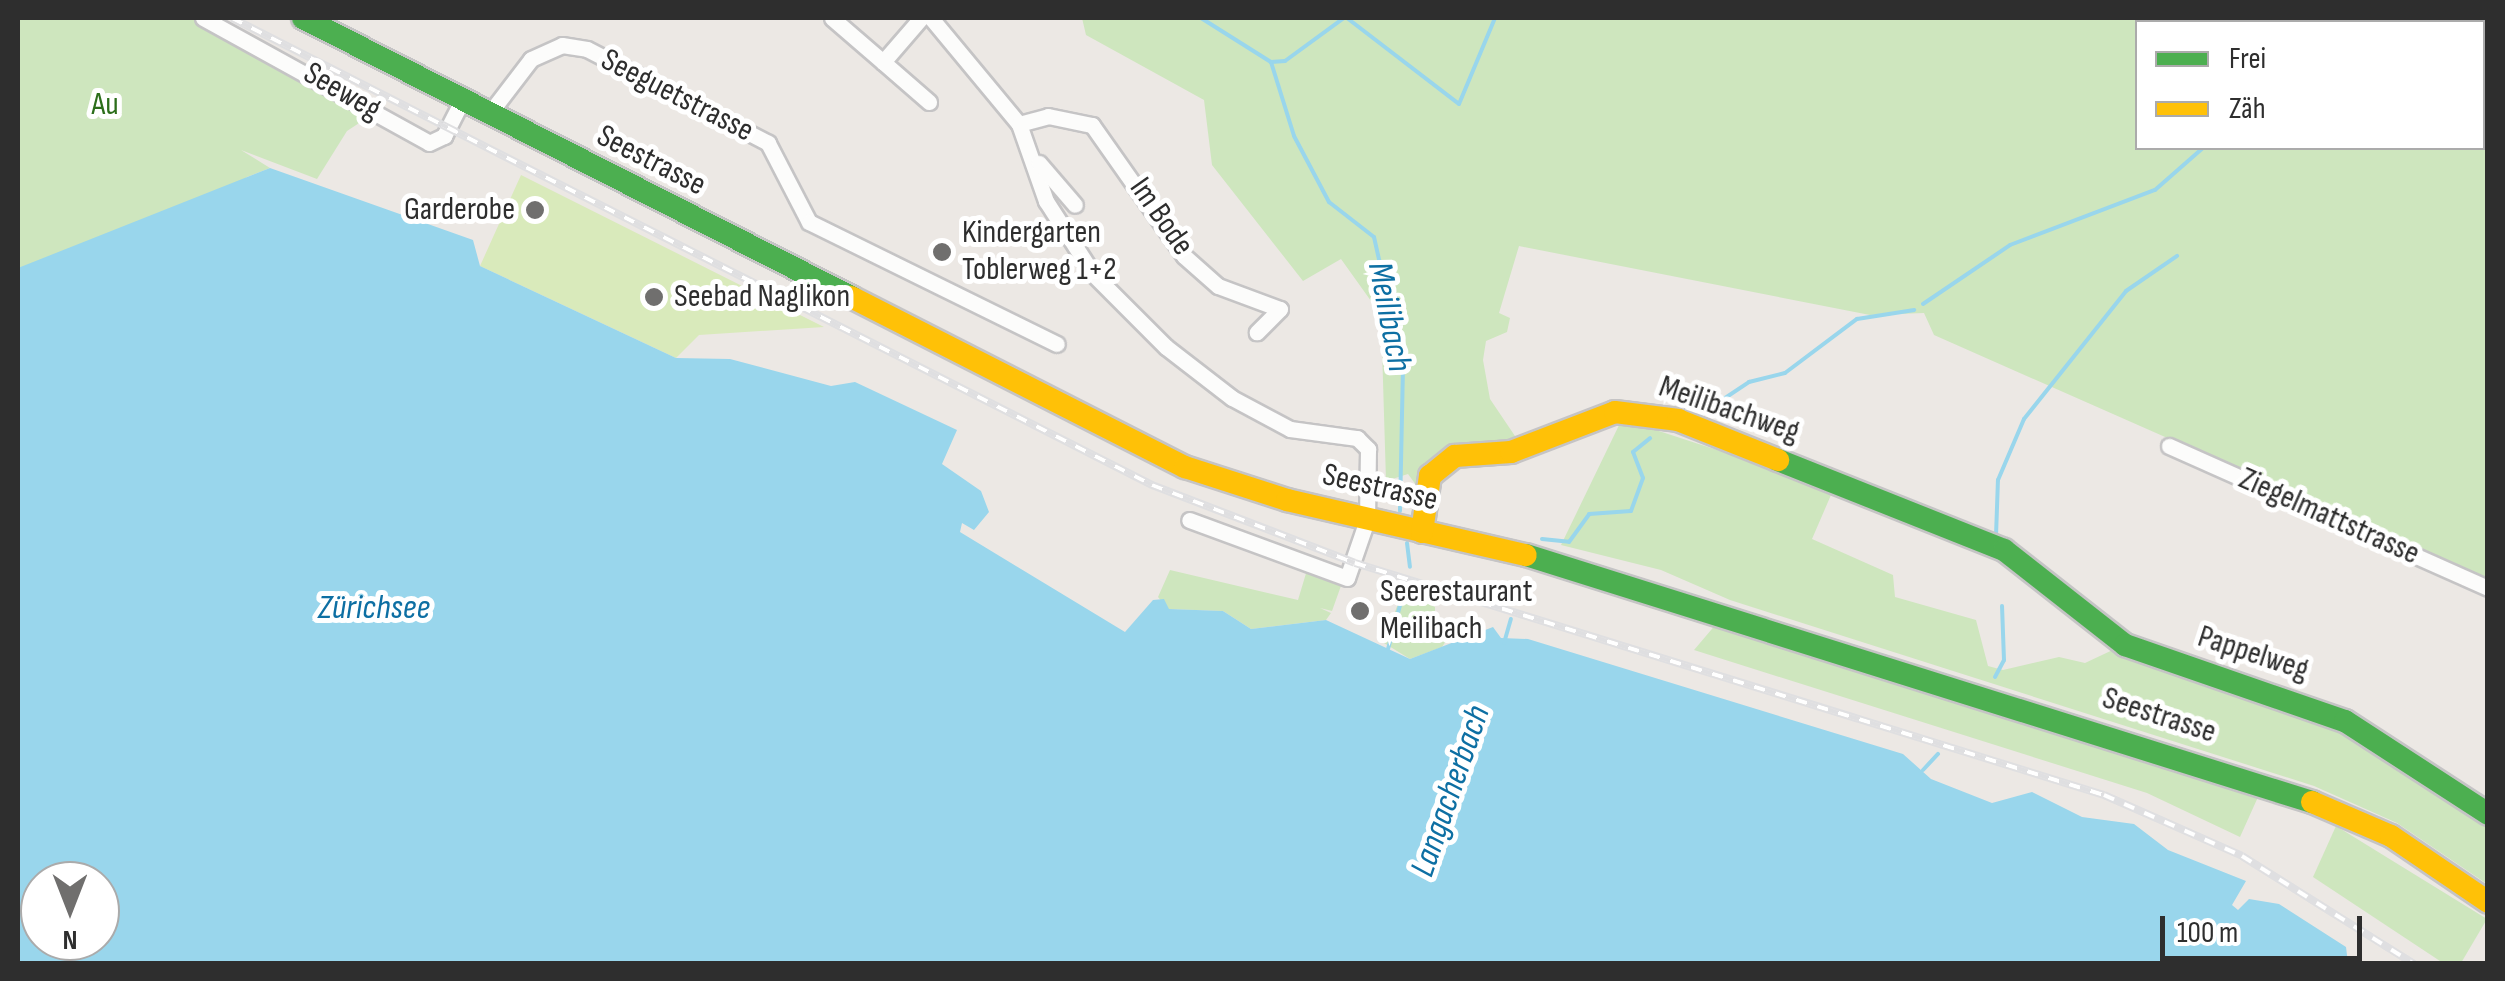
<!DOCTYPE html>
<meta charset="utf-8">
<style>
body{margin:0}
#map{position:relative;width:2505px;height:981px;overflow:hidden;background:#ece8e4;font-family:"Sofia Sans Condensed",sans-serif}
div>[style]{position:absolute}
.green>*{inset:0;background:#cee6be}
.pitch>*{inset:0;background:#d9eabb}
.water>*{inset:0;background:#99d6ec}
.stream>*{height:4px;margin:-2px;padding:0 2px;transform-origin:2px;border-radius:2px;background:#99d6ec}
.roads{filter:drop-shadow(2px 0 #c5c4c5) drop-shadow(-2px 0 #c5c4c5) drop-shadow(0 2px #c5c4c5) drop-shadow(0 -2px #c5c4c5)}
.street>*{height:15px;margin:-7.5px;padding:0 7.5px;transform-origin:7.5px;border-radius:7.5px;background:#fcfcfb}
.fast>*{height:22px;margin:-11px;padding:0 11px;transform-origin:11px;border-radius:11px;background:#4caf50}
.slow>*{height:22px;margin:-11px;padding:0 11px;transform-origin:11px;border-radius:11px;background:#ffc107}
.rail>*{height:8px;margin-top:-4px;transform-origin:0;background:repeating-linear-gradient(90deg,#fff 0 11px,#dfdfe1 0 22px);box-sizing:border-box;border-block:2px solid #dfdfe1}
.dots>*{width:28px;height:28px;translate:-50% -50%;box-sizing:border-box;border:5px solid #fff;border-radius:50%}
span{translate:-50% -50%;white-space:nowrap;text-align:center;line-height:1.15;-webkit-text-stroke:10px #fff;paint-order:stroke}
.street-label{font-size:32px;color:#2e2e2e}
.park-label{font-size:32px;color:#2c6e1b}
.poi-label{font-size:32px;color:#2e2e2e}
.right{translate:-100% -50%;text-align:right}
.left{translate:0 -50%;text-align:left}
.water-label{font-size:35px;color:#0d6fa3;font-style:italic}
.frame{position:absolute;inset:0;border:20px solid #2e2e2e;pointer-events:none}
.legend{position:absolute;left:2135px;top:20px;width:350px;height:130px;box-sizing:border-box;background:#fff;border:2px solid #ababab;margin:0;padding:12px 18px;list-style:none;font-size:30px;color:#2e2e2e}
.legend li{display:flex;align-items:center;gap:20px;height:50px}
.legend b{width:50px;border:2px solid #ababab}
.north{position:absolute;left:20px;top:861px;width:100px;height:100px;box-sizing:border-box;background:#fff;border:2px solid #ababab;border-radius:50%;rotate:180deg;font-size:28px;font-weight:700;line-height:40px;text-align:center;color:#2e2e2e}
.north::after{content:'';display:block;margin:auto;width:35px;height:45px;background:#706f6e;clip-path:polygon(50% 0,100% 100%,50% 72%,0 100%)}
.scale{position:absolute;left:2160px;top:916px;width:202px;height:45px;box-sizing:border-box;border:5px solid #2e2e2e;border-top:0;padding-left:12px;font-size:30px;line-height:35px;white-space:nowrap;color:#2e2e2e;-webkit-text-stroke:8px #fff;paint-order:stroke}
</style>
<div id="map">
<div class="green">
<i style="clip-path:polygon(18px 18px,203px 18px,376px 112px,347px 131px,317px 179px,241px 150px,270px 168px,247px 177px,18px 350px)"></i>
<i style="clip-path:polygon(evenodd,1082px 18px,2487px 18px,2487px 588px,2466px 570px,1934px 335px,1924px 313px,1870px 315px,1519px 246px,1499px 313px,1510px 318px,1507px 332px,1486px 341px,1483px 360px,1490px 399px,1517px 439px,1444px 449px,1416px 485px,1408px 474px,1386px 481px,1381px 315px,1341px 259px,1303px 281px,1212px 165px,1204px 100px,1086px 35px,1082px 18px,2138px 22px,2482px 22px,2482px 148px,2138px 148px,2138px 22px)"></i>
<i style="clip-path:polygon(1622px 419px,1834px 488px,1812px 539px,1893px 575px,1895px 597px,1976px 620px,1988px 666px,2003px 670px,2059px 657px,2085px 663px,2119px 647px,2333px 722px,2487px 822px,2487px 884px,2397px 823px,2314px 786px,1730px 600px,1661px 570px,1561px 545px)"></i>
<i style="clip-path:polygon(1170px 570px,1298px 600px,1307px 570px,1342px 583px,1332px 611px,1320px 608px,1331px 613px,1326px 620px,1251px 629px,1223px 611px,1168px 609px,1158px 597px)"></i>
<i style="clip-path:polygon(1402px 592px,1435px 607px,1435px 620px,1417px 635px,1447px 627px,1452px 632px,1442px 647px,1410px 659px,1384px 643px)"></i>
<i style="clip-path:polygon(1717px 623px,2133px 756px,2258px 797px,2240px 837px,2147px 793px,1694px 650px)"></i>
<i style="clip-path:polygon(2336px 826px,2487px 919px,2461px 963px,2443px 963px,2313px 877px)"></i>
</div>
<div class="pitch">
<i style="clip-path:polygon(521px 175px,824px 327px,699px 335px,676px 358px,480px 266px)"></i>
</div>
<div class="water">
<i style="clip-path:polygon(evenodd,270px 168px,473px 240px,480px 266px,676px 358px,730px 359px,831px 386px,855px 382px,957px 430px,942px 464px,981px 491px,989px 512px,974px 530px,962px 523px,960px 532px,1125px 632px,1153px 600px,1164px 599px,1169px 609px,1223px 611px,1251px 629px,1326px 620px,1410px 659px,1493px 627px,1501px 638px,1528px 639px,1903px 754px,1931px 779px,1992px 803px,2032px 792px,2082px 817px,2134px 824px,2168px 850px,2246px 881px,2232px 905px,2238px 910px,2249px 899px,2279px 904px,2346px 947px,2348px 963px,18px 963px,18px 268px,270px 168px,40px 881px,100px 881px,100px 941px,40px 941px,40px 881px)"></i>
</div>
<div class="stream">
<i style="left:1201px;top:18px;width:83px;rotate:32.2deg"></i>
<i style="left:1271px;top:62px;width:77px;rotate:72.7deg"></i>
<i style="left:1294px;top:136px;width:75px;rotate:62.1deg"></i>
<i style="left:1329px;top:202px;width:57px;rotate:37.9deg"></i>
<i style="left:1374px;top:237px;width:133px;rotate:77.4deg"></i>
<i style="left:1403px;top:367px;width:144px;rotate:91.2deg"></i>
<i style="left:1347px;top:18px;width:141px;rotate:37.5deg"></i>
<i style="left:1459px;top:104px;width:93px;rotate:-67.3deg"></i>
<i style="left:2302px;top:22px;width:5px;rotate:-53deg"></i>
<i style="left:2466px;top:22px;width:6px;rotate:-45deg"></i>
<i style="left:1271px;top:62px;width:14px;rotate:-4deg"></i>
<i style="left:1285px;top:61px;width:73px;rotate:-36.1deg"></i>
<i style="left:1923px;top:304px;width:105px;rotate:-34.1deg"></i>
<i style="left:2010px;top:245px;width:155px;rotate:-20.8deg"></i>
<i style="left:2155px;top:190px;width:64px;rotate:-41.2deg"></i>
<i style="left:1701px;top:414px;width:58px;rotate:-33.7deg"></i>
<i style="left:1749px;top:382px;width:37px;rotate:-14deg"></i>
<i style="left:1785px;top:373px;width:90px;rotate:-36.9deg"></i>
<i style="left:1857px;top:319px;width:58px;rotate:-9deg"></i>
<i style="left:1996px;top:536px;width:56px;rotate:-88deg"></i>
<i style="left:1998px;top:480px;width:66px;rotate:-66.9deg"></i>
<i style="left:2024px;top:419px;width:164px;rotate:-51.4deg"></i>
<i style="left:2126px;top:291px;width:62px;rotate:-34.5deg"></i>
<i style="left:1542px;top:539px;width:27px;rotate:6deg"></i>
<i style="left:1569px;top:542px;width:34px;rotate:-54deg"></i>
<i style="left:1589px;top:514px;width:42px;rotate:-4.1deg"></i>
<i style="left:1631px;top:511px;width:35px;rotate:-70deg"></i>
<i style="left:1643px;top:478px;width:28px;rotate:-111deg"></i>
<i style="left:1633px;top:452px;width:22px;rotate:-39deg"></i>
<i style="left:1407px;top:543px;width:24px;rotate:83deg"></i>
<i style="left:1504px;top:643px;width:25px;rotate:-74deg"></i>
<i style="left:1388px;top:649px;width:60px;rotate:-74.6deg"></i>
<i style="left:1995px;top:677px;width:19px;rotate:-62deg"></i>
<i style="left:2004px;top:660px;width:54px;rotate:-92.1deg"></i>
<i style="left:1923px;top:770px;width:22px;rotate:-47deg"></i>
</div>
<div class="roads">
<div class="street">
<i style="left:203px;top:18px;width:258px;rotate:28.9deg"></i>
<i style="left:429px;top:143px;width:17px;rotate:-25deg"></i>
<i style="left:444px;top:136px;width:39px;rotate:-63deg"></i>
<i style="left:832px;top:18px;width:67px;rotate:40.8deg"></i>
<i style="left:883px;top:62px;width:58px;rotate:-49.2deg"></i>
<i style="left:931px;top:18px;width:138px;rotate:50.3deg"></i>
<i style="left:1019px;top:124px;width:82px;rotate:70.7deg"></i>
<i style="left:1046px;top:201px;width:87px;rotate:57.2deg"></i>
<i style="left:1093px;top:274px;width:103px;rotate:45deg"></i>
<i style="left:1166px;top:347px;width:83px;rotate:37.7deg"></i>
<i style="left:1232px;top:398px;width:66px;rotate:28.1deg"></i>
<i style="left:1290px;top:429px;width:68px;rotate:7.7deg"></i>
<i style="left:1357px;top:438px;width:16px;rotate:45deg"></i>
<i style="left:1368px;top:449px;width:71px;rotate:90.8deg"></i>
<i style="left:1367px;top:520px;width:61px;rotate:109deg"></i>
<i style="left:1347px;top:578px;width:168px;rotate:-159.8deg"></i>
<i style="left:883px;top:62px;width:61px;rotate:41deg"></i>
<i style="left:489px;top:114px;width:69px;rotate:-52.6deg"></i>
<i style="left:531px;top:59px;width:34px;rotate:-24deg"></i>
<i style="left:562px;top:45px;width:25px;rotate:9deg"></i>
<i style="left:587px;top:49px;width:204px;rotate:27.4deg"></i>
<i style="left:768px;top:143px;width:89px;rotate:62.6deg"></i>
<i style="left:809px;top:222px;width:276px;rotate:26.2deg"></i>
<i style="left:1019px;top:124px;width:30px;rotate:-15deg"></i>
<i style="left:1048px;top:116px;width:45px;rotate:11.6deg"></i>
<i style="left:1092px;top:125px;width:160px;rotate:54.9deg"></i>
<i style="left:1184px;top:256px;width:45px;rotate:41.4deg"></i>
<i style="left:1218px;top:286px;width:66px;rotate:20.4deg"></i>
<i style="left:1280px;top:309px;width:33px;rotate:135deg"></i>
<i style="left:1039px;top:163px;width:55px;rotate:49.4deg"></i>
<i style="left:2169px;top:446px;width:349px;rotate:24deg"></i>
</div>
<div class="fast">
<i style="left:303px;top:18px;width:615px;rotate:26.98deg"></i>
<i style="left:1778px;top:460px;width:243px;rotate:21.7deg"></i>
<i style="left:2004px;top:550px;width:154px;rotate:38.1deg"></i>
<i style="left:2125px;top:645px;width:233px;rotate:19.1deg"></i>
<i style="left:2345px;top:721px;width:171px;rotate:33deg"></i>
<i style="left:1526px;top:555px;width:824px;rotate:17.45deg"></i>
</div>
<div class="slow">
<i style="left:851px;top:297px;width:375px;rotate:27deg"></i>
<i style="left:1185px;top:467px;width:107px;rotate:17.9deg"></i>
<i style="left:1287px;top:500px;width:245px;rotate:13deg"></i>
<i style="left:1422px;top:532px;width:57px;rotate:-81.9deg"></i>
<i style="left:1430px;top:476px;width:32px;rotate:-39deg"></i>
<i style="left:1455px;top:456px;width:56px;rotate:-4.1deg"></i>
<i style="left:1511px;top:452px;width:111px;rotate:-21deg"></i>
<i style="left:1615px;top:412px;width:64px;rotate:7.2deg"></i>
<i style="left:1678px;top:420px;width:108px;rotate:21.8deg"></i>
<i style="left:2312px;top:802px;width:86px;rotate:23.3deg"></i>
<i style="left:2391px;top:836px;width:117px;rotate:34.2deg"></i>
</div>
</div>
<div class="rail">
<i style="left:232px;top:18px;width:1032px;rotate:26.91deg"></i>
<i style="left:1152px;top:485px;width:217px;rotate:21deg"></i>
<i style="left:1355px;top:563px;width:784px;rotate:17.21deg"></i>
<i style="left:2104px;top:795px;width:151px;rotate:23.8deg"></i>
<i style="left:2242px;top:856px;width:203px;rotate:32.1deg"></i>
</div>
<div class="dots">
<i style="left:535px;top:210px;background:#706f6e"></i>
<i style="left:942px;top:252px;background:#706f6e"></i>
<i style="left:654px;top:297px;background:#706f6e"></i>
<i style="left:1360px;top:611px;background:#706f6e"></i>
</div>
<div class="street-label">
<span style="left:342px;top:92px;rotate:30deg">Seeweg</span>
<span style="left:677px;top:96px;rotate:27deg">Seeguetstrasse</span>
<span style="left:651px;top:161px;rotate:27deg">Seestrasse</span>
<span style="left:1161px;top:217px;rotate:55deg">Im Bode</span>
<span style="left:1729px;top:410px;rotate:19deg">Meilibachweg</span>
<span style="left:1380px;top:488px;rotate:13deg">Seestrasse</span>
<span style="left:2329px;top:517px;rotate:24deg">Ziegelmattstrasse</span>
<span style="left:2253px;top:654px;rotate:18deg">Pappelweg</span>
<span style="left:2159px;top:716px;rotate:18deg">Seestrasse</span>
</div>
<div class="park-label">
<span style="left:105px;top:105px">Au</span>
</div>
<div class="poi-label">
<span class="right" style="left:515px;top:210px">Garderobe</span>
<span class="left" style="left:962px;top:252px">Kindergarten<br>Toblerweg 1+2</span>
<span class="left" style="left:674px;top:297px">Seebad Naglikon</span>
<span class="left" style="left:1380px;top:611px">Seerestaurant<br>Meilibach</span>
</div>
<div class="water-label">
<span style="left:1389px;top:317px;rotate:79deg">Meilibach</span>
<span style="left:374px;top:608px">Zürichsee</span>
<span style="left:1451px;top:791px;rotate:-71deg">Langacherbach</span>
</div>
<div class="frame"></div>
<ul class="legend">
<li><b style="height:12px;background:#4caf50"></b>Frei</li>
<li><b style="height:12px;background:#ffc107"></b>Zäh</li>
</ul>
<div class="north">N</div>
<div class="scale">100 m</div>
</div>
